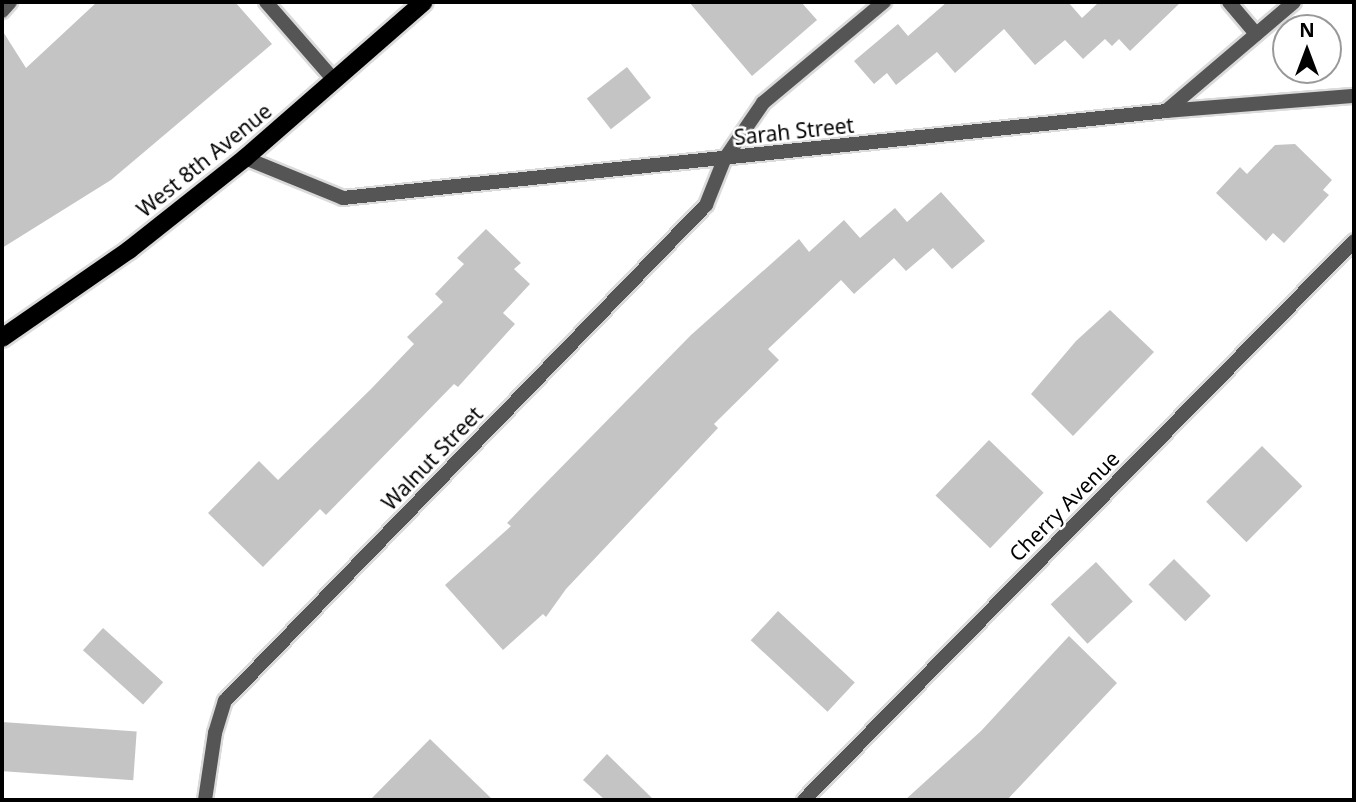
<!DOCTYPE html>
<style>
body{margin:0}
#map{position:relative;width:1356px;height:802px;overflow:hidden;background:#fff;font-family:"Noto Sans",sans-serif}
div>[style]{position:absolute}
.building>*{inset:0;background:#c4c4c4;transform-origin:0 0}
.roads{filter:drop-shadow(2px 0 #dbdbdb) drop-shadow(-2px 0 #dbdbdb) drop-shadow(0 2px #dbdbdb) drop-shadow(0 -2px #dbdbdb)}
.service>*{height:14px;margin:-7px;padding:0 7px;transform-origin:7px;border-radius:7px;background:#555}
.minor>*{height:14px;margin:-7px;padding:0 7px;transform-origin:7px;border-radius:7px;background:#555}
.primary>*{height:18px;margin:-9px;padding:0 9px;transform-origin:9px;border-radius:9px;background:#000}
span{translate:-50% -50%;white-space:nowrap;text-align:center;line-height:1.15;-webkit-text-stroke:5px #fff;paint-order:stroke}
.street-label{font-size:21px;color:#000}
.frame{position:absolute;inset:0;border:4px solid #000;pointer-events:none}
.north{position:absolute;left:1272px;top:14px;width:70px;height:70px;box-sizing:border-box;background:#fff;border:2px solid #999;border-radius:50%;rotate:0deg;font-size:19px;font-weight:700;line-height:28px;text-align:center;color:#000}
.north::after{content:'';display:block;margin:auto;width:24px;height:32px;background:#000;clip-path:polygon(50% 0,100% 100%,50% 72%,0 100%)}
</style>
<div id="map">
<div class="building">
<i style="clip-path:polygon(97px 2px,235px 2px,272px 44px,111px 180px,2px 248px,2px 30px,26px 68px)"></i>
<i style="clip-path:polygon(689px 2px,801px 2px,817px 20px,752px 76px)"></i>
<i style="clip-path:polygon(947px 2px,1068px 2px,1082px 18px,1099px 2px,1181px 2px,1130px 51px,1119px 39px,1112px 46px,1105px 39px,1083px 59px,1065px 40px,1035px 65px,1004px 29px,955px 73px,937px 52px,896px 85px,887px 73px,874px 84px,854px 61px,898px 24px,908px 36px)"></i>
<i style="left:627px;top:67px;width:39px;height:51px;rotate:52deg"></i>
<i style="clip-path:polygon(1295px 144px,1332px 180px,1323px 190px,1329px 195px,1284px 243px,1273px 233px,1266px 241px,1216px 193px,1240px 167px,1247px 174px,1275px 145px)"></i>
<i style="clip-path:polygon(941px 192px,985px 241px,952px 269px,933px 248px,906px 271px,894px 258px,854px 294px,841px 280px,768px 349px,779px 360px,714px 424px,718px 428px,566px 589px,546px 617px,543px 614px,503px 650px,445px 585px,511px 526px,507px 523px,533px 496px,691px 335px,799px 239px,809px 252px,844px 220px,860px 238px,895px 208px,907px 222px)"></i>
<i style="clip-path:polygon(486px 229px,521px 263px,514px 269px,530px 284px,503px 313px,515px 324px,458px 387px,454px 384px,326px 515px,320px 509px,263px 567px,208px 513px,259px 461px,278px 480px,371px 389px,414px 344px,407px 337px,443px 302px,435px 294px,464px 264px,457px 258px)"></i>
<i style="clip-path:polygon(1110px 310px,1154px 352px,1073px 436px,1031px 394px,1076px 341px)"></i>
<i style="left:989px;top:440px;width:76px;height:77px;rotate:44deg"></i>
<i style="left:1262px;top:446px;width:57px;height:79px;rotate:45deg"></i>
<i style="left:1174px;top:559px;width:52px;height:36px;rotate:45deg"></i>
<i style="left:1096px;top:562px;width:54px;height:62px;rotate:47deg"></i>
<i style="left:778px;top:611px;width:105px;height:40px;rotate:43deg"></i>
<i style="left:103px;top:628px;width:81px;height:30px;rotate:42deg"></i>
<i style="clip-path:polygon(1069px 636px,1117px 683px,1007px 800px,905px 800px,981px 731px)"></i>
<i style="left:2px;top:722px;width:135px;height:49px;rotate:4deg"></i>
<i style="clip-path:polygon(430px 739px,493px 800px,370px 800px)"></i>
<i style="clip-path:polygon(607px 754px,654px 800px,605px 800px,583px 780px)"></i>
</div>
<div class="roads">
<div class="service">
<i style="left:724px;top:160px;width:69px;rotate:-55.6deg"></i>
<i style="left:763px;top:103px;width:158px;rotate:-39.9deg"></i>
</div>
<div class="minor">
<i style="left:266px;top:2px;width:103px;rotate:48.9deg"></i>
<i style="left:1229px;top:2px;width:42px;rotate:49.8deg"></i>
<i style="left:2px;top:11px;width:12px;rotate:-48deg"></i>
<i style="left:1166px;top:111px;width:168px;rotate:-40.4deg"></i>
<i style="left:245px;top:158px;width:106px;rotate:22.2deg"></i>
<i style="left:343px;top:198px;width:828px;rotate:-6.03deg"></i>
<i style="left:1166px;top:111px;width:189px;rotate:-4.6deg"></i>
<i style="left:205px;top:800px;width:68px;rotate:-81.5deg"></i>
<i style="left:215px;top:733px;width:34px;rotate:-73deg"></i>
<i style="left:225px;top:701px;width:691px;rotate:-45.88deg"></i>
<i style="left:706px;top:205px;width:48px;rotate:-68.2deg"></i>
<i style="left:804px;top:800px;width:784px;rotate:-45.46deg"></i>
</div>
<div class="primary">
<i style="left:2px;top:338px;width:155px;rotate:-34.7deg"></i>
<i style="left:129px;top:250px;width:148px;rotate:-38.4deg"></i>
<i style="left:245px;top:158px;width:237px;rotate:-41.1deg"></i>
</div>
</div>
<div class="street-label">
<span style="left:794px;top:131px;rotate:-6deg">Sarah Street</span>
<span style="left:204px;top:160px;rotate:-39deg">West 8th Avenue</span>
<span style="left:432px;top:458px;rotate:-46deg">Walnut Street</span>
<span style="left:1064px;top:506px;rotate:-45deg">Cherry Avenue</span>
</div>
<div class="frame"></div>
<div class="north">N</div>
</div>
